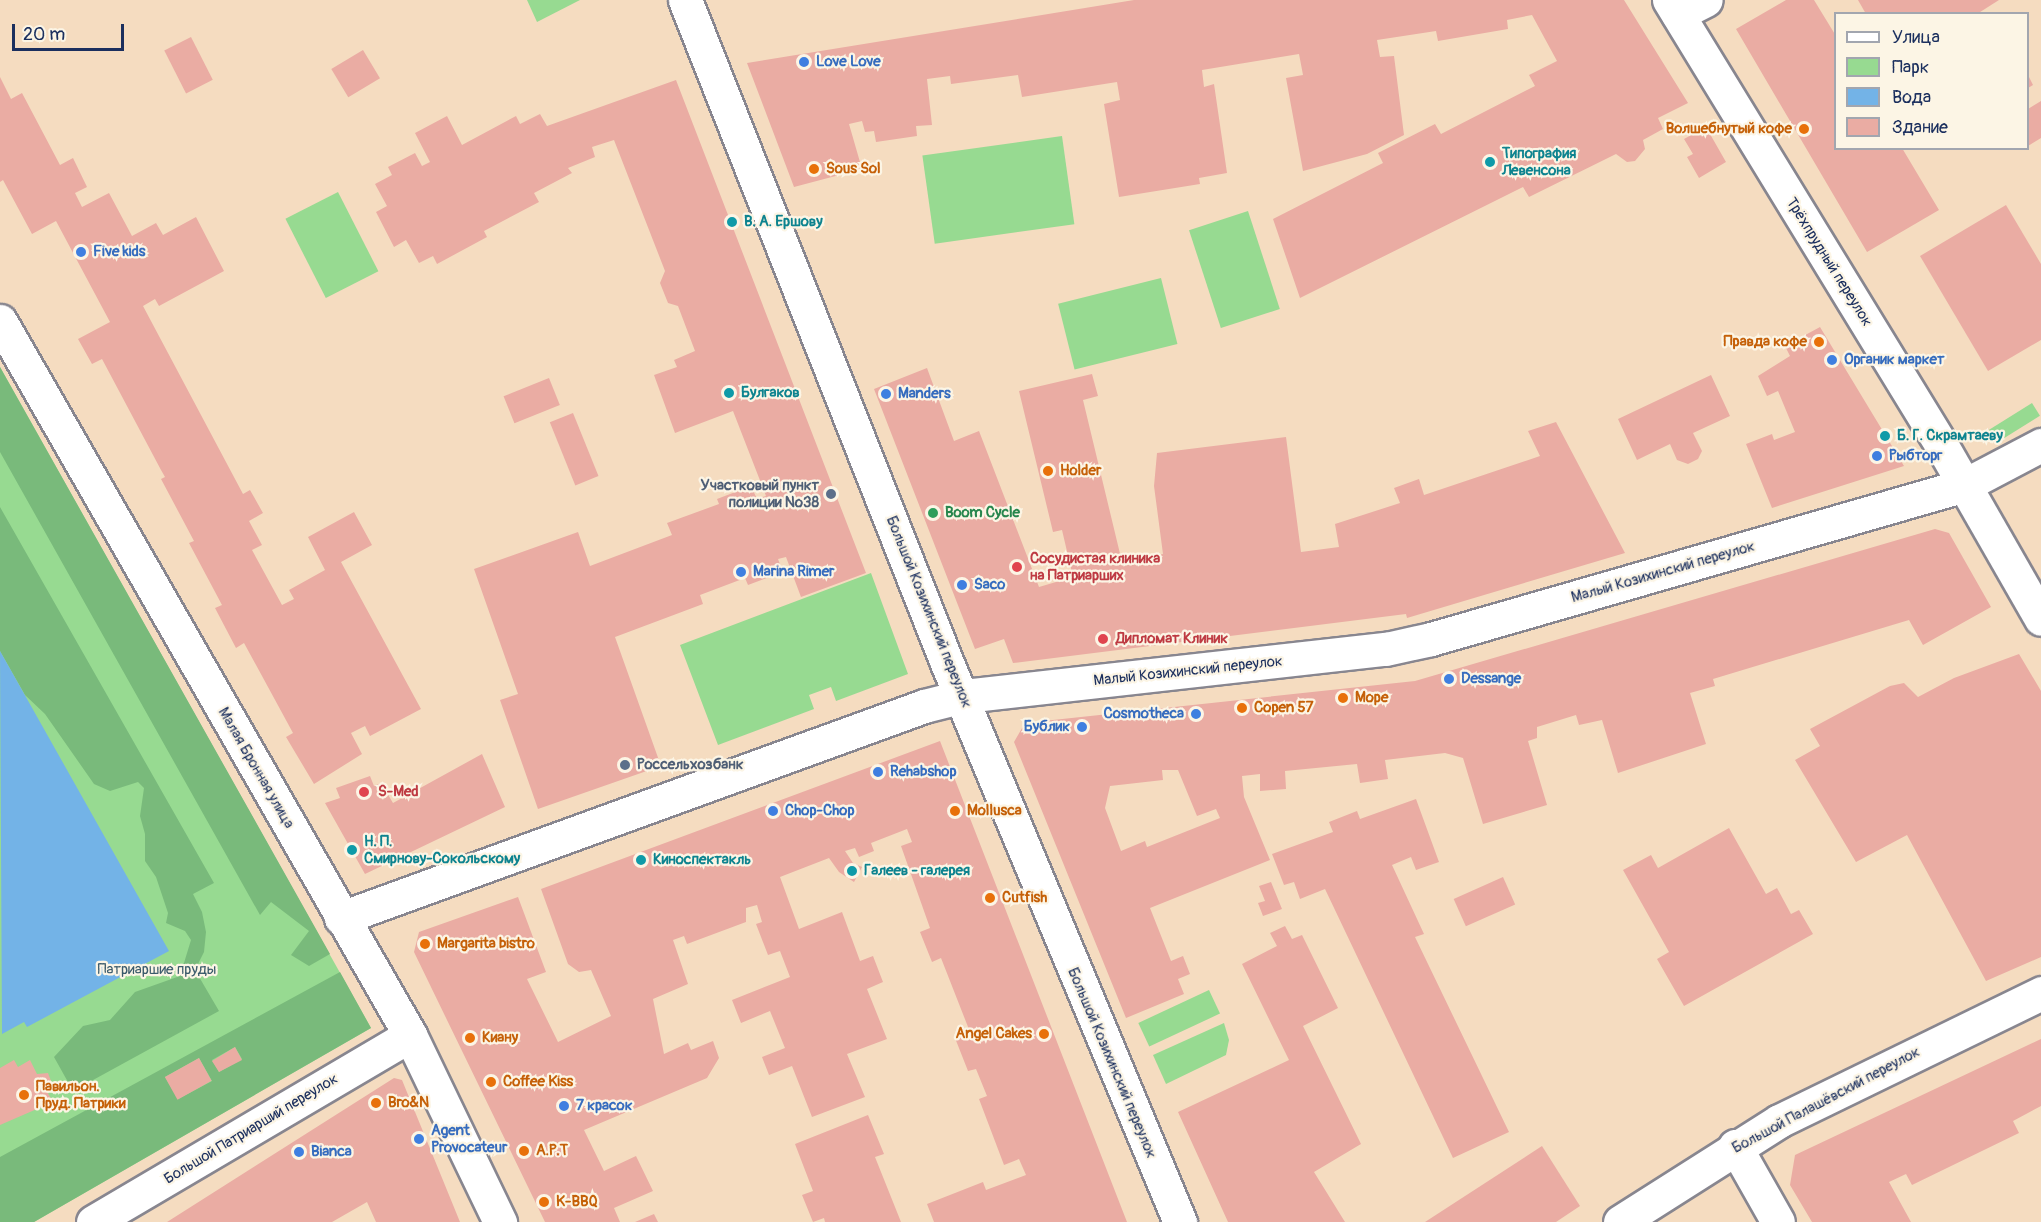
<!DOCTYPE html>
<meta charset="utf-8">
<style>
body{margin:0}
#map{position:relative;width:2041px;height:1222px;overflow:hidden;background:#f5dcc0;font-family:Pangolin,sans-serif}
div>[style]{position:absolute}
.green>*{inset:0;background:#97da91;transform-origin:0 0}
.forest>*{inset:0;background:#79ba7b}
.water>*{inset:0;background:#73b3e7}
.building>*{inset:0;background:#eaaca3;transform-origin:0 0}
.roads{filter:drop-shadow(2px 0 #88868f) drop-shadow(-2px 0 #88868f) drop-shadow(0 2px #88868f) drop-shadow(0 -2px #88868f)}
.minor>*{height:33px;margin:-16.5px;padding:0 16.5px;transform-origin:16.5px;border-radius:16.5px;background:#fff}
.dots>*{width:16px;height:16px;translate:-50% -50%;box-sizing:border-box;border:3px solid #fcf5e5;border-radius:50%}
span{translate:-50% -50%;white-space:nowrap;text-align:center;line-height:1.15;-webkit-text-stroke:4.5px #fcf5e5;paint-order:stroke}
.shop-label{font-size:15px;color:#366cbe;font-weight:700}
.left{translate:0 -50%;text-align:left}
.right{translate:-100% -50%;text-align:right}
.food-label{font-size:15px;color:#c56008;font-weight:700}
.culture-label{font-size:15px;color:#0d838f;font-weight:700}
.street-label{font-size:15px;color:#1b2f5e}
.service-label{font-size:15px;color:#4e5e75;font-weight:700}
.leisure-label{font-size:15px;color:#27864d;font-weight:700}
.health-label{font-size:15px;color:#be3a42;font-weight:700}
.park-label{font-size:15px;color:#3a5a6b}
.legend{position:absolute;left:1834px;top:12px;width:195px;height:138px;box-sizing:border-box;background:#fcf5e5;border:2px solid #a2a6af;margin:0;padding:8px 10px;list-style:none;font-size:18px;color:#1b2f5e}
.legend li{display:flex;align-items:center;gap:12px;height:30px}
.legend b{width:30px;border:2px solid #a2a6af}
.scale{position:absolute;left:12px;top:24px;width:112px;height:27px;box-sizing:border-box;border:3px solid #1b2f5e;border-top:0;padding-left:8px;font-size:18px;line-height:21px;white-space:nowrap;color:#1b2f5e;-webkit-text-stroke:4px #fcf5e5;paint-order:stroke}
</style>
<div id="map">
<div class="green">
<i style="clip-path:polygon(527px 0,580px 0,537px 22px)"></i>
<i style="left:1062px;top:136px;width:89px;height:141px;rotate:82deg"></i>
<i style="left:338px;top:192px;width:89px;height:59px;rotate:63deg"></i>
<i style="left:1248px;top:211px;width:103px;height:62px;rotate:72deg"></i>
<i style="left:1161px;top:278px;width:68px;height:106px;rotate:76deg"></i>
<i style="clip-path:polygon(0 367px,371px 1028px,34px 1222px,0 1222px)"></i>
<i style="left:2032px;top:403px;width:15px;height:51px;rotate:58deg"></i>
<i style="clip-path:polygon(871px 573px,908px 674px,836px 701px,831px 687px,809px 695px,814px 709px,718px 745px,680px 645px)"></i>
<i style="left:1209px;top:990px;width:26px;height:78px;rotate:65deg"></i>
<i style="clip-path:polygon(1224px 1023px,1229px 1040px,1226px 1055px,1166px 1084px,1153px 1055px)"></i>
</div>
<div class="forest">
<i style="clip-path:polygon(0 367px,330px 954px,309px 966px,291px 955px,309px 931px,271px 902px,260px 915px,0 452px)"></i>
<i style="clip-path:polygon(0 507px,214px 883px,193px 894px,202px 912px,206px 932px,204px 952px,195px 970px,219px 1011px,73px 1091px,54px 1057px,83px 1026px,110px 1020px,135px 992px,180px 976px,191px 940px,185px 931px,166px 923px,168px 913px,156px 877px,145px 861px,145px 834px,140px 816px,144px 788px,138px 782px,110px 791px,94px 784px,45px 714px,25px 695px,0 651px)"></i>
<i style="clip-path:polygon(evenodd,340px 972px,371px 1028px,34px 1222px,0 1222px,0 1157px,340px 972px,235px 1047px,242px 1059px,219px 1072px,212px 1060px,235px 1047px,340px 972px,199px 1058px,212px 1081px,178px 1099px,165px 1077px,199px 1058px)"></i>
</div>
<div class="water">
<i style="clip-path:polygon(0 651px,169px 951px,27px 1027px,24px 1022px,2px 1034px)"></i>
</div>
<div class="building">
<i style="clip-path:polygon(1134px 0,1624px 0,1688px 103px,1658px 118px,1663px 129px,1643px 140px,1645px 149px,1635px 161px,1627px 162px,1616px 154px,1529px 197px,1523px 187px,1300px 298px,1273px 219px,1383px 163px,1378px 153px,1435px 124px,1441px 134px,1535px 86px,1529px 75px,1557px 61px,1532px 15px,1507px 20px,1508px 29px,1438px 41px,1436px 31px,1377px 40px,1380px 57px,1394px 56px,1404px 135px,1367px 154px,1303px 171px,1286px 78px,1303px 75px,1299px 54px,1202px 70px,1204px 87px,1214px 84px,1227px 173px,1199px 178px,1200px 184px,1119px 197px,1104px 104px,1120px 100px,1117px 82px,1022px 97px,1018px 75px,951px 84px,950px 76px,927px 79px,932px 125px,916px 126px,917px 136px,876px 142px,874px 131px,865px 132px,862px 121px,849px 124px,862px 169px,794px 187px,747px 63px)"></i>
<i style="clip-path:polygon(1786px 0,1814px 0,1836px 36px,1836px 148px,1902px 148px,1939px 210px,1867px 252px,1736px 29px)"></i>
<i style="clip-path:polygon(1858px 0,1999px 0,1977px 14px,1866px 14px)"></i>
<i style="left:191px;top:37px;width:48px;height:30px;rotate:63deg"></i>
<i style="left:363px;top:50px;width:33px;height:37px;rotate:59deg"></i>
<i style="clip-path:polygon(2028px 75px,2033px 85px,2028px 88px)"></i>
<i style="clip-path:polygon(0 77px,11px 99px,22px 93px,60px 165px,73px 158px,87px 187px,75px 193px,82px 207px,109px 193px,132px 236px,156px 223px,163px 235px,196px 217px,224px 271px,159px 306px,155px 299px,143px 306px,243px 494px,250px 490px,263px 513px,249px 521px,262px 545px,252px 550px,282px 605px,294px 599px,289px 590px,325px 570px,308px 537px,354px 512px,372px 545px,341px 562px,421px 709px,370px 736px,365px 726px,351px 733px,362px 754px,314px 784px,286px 737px,293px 733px,244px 643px,236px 648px,215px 608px,222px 605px,189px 543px,194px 541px,161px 479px,165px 477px,161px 470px,102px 359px,92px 364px,78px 339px,110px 322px,56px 221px,32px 234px,3px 180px,0 182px)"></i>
<i style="clip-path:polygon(676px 80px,866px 573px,801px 597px,786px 557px,778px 559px,783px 572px,748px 585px,745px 578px,700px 595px,703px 604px,615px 637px,661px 766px,538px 809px,500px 700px,518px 694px,474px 569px,578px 532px,590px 566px,672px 535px,667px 523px,719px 504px,717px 499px,751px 486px,757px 499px,766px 496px,733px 411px,675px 433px,654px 375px,677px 367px,674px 360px,695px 351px,678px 306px,668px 303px,660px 283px,665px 271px,614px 140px,592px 147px,595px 157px,568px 168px,572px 173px,534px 193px,539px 202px,484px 231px,487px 237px,437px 264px,433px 256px,419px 263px,406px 240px,394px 247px,376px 212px,387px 206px,375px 184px,392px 175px,388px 167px,415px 153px,422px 166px,430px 162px,415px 133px,447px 116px,462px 145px,516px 116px,520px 124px,540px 114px,547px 126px)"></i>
<i style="clip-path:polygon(2041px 101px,2041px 138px,2028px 146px,2028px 109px)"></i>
<i style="clip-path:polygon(1706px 127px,1726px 162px,1699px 178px,1687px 157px,1693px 154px,1684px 139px)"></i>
<i style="clip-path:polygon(2006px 205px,2041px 264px,2041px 340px,1988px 371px,1920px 256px)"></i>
<i style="clip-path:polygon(1820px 327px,1904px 466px,1772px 508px,1746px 444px,1772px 434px,1774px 440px,1795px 432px,1778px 391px,1767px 396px,1758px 376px,1790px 356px,1785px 346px)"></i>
<i style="clip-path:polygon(927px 368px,954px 441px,979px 431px,1039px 587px,1073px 577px,1062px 530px,1053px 532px,1019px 391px,1092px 374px,1098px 396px,1083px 400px,1122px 562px,1163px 554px,1154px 486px,1157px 453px,1286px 437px,1301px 552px,1339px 547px,1335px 524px,1400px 503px,1394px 488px,1419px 479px,1424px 495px,1540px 456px,1528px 431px,1556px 422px,1625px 553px,1407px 618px,1406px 614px,1013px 663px,1004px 639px,975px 649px,874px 389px)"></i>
<i style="clip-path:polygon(1711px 375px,1730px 416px,1693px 433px,1702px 451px,1698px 459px,1688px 464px,1677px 460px,1670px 444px,1637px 460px,1618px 419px)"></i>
<i style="left:549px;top:378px;width:29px;height:49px;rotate:68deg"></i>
<i style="left:573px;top:413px;width:68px;height:25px;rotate:68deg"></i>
<i style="clip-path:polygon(evenodd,1935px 529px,1949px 533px,1991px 607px,1923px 645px,1909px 620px,1713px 679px,1715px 686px,1690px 693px,1706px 744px,1618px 773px,1602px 720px,1579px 725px,1576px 715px,1537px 727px,1537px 738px,1528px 741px,1547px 805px,1483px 824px,1463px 758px,1445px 753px,1385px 760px,1388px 779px,1360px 783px,1357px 764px,1285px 771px,1286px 789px,1260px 791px,1260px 774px,1242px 776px,1244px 797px,1270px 860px,1150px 908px,1171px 961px,1183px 956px,1190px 974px,1178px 979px,1184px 994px,1126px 1018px,1014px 742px,1025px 723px,1415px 681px,1935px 529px,1162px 770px,1178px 770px,1197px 816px,1216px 809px,1220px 818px,1147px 847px,1145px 841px,1121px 851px,1105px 808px,1110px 786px,1163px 780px,1162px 770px)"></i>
<i style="clip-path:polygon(2019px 654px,2041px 691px,2041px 957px,1986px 981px,1907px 835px,1856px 862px,1795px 760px,1820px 746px,1810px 729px,1890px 686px,1904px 683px,1918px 697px,1954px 678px)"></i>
<i style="clip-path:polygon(940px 741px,1127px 1222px,934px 1222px,927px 1204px,983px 1182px,986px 1190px,1026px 1175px,1019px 1159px,1004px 1165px,979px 1099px,987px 1096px,976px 1069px,968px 1071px,955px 1038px,970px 1032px,941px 958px,932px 962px,920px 932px,930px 928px,901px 846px,912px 842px,907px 829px,871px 843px,874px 851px,859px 857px,855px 848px,845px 851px,853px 863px,862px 867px,854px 882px,839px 872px,829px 858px,780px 877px,799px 929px,842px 912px,860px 961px,873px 956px,883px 982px,867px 989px,887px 1039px,847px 1054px,865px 1097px,812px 1117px,792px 1066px,769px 1075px,762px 1057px,785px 1048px,770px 1011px,741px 1023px,732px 1000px,790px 977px,780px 951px,768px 955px,756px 924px,762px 922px,757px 905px,746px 908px,746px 922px,687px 944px,684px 936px,673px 940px,688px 984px,653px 999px,664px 1054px,688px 1043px,691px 1050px,713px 1041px,719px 1058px,707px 1078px,584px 1130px,604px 1171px,636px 1156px,653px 1191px,614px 1208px,620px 1222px,545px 1222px,414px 952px,419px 932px,518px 897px,546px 972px,527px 979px,558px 1042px,611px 1016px,591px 970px,579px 972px,568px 964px,541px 889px)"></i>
<i style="clip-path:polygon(482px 754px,505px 807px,365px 874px,325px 803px,340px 798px,336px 788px,370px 776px,374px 786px,381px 783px,393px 803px)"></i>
<i style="clip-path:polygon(1416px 799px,1439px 862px,1416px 870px,1411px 857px,1392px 865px,1424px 934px,1415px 937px,1509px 1132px,1453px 1158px,1325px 889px,1300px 899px,1294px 882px,1284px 885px,1272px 854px,1333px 832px,1329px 822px,1357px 811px,1360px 819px)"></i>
<i style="clip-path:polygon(1729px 828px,1766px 894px,1777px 888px,1791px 914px,1799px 910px,1813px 934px,1684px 1006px,1657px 959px,1669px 952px,1623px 870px,1651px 855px,1658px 868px)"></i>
<i style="left:1503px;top:877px;width:30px;height:54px;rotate:66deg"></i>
<i style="clip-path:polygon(1271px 882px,1282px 909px,1263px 916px,1258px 903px,1265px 901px,1259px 886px)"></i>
<i style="clip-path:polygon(1285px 926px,1292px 939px,1302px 935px,1338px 1008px,1303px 1026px,1361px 1144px,1314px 1172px,1345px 1222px,1228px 1222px,1178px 1112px,1289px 1060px,1242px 964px,1277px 946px,1270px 933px)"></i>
<i style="clip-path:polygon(2041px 1039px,2041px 1106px,2013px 1121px,2019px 1133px,1912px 1185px,1906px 1174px,1889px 1182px,1911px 1222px,1812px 1222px,1790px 1185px,1795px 1155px)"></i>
<i style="clip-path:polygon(235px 1047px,242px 1060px,219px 1072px,212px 1061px)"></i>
<i style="left:199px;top:1058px;width:26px;height:39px;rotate:61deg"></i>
<i style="clip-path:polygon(14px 1060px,18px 1067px,30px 1060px,37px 1074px,48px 1073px,51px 1081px,45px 1088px,53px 1102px,0 1125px,0 1068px)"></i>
<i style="clip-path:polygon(394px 1078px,402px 1080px,460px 1222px,376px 1222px,367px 1202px,332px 1222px,167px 1222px)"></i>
<i style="clip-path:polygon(868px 1115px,884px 1154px,875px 1157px,901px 1222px,825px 1222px,824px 1218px,813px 1222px,802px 1195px,813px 1191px,795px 1144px)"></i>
<i style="clip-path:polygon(1542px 1146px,1580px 1206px,1556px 1222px,1425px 1222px)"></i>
<i style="clip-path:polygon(654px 1214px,658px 1222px,635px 1222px)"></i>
</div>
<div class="roads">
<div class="minor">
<i style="left:685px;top:0;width:713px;rotate:68.44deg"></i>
<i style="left:947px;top:663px;width:606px;rotate:67.37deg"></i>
<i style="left:1669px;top:0;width:523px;rotate:58.53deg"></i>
<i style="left:1942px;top:446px;width:199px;rotate:60.2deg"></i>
<i style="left:1678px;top:14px;width:31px;rotate:-27deg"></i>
<i style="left:0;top:321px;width:823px;rotate:60.13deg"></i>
<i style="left:410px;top:1035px;width:208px;rotate:64.3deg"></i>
<i style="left:341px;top:918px;width:620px;rotate:-19.98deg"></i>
<i style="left:924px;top:706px;width:41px;rotate:-14deg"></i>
<i style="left:964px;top:696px;width:425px;rotate:-6.4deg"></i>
<i style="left:1386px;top:649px;width:46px;rotate:-12.5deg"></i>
<i style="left:1431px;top:639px;width:556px;rotate:-16.09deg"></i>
<i style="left:1965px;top:485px;width:86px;rotate:-27.8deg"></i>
<i style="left:1735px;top:1146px;width:87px;rotate:60.5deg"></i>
<i style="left:93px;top:1222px;width:368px;rotate:-30.5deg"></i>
<i style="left:1620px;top:1222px;width:188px;rotate:-32.4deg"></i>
<i style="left:1779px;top:1121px;width:292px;rotate:-26deg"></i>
</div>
</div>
<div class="dots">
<i style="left:804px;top:62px;background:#3f7fe0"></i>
<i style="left:1804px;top:129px;background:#e8710a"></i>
<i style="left:1490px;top:162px;background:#0f9aa8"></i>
<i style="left:814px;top:169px;background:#e8710a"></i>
<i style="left:732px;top:222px;background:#0f9aa8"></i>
<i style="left:81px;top:252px;background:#3f7fe0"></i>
<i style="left:1819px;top:342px;background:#e8710a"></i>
<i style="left:1832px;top:360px;background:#3f7fe0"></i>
<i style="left:729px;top:393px;background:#0f9aa8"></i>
<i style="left:886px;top:394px;background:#3f7fe0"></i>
<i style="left:1885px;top:436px;background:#0f9aa8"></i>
<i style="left:1877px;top:456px;background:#3f7fe0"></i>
<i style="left:1048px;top:471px;background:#e8710a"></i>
<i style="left:831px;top:494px;background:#5c6f8a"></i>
<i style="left:933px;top:513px;background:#2e9e5b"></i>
<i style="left:1017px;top:567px;background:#e0444e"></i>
<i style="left:741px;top:572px;background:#3f7fe0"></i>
<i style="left:962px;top:585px;background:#3f7fe0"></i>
<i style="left:1103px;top:639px;background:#e0444e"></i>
<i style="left:1449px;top:679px;background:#3f7fe0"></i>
<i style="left:1343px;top:698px;background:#e8710a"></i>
<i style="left:1242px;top:708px;background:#e8710a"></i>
<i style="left:1196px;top:714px;background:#3f7fe0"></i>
<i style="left:1082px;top:727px;background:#3f7fe0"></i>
<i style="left:625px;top:765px;background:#5c6f8a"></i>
<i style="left:878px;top:772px;background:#3f7fe0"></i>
<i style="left:364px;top:792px;background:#e0444e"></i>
<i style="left:773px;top:811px;background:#3f7fe0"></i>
<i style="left:955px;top:811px;background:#e8710a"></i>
<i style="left:352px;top:850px;background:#0f9aa8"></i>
<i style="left:641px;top:860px;background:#0f9aa8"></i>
<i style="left:852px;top:871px;background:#0f9aa8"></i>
<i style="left:990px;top:898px;background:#e8710a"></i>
<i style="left:425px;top:944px;background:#e8710a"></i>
<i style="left:1044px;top:1034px;background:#e8710a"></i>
<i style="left:470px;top:1038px;background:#e8710a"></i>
<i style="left:491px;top:1082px;background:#e8710a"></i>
<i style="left:24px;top:1095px;background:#e8710a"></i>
<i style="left:376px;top:1103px;background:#e8710a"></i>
<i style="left:564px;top:1106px;background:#3f7fe0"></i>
<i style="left:419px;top:1139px;background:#3f7fe0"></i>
<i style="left:524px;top:1151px;background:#e8710a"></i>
<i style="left:299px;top:1152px;background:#3f7fe0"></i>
<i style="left:544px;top:1202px;background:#e8710a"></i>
</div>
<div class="shop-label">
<span class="left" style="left:816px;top:62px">Love Love</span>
<span class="left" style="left:93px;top:252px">Five kids</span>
<span class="left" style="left:1844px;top:360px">Органик маркет</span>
<span class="left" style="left:898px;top:394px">Manders</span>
<span class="left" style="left:1889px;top:456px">Рыбторг</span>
<span class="left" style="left:753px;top:572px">Marina Rimer</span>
<span class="left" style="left:974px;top:585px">Saco</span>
<span class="left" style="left:1461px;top:679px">Dessange</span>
<span class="right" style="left:1184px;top:714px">Cosmotheca</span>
<span class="right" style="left:1070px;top:727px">Бублик</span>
<span class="left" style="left:890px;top:772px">Rehabshop</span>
<span class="left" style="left:785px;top:811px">Chop-Chop</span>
<span class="left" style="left:576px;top:1106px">7 красок</span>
<span class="left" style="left:431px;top:1139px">Agent<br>Provocateur</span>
<span class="left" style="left:311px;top:1152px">Bianca</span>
</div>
<div class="food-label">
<span class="right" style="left:1792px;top:129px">Волшебнутый кофе</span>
<span class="left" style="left:826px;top:169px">Sous Sol</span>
<span class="right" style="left:1807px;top:342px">Правда кофе</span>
<span class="left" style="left:1060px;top:471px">Holder</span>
<span class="left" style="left:1355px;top:698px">Море</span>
<span class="left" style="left:1254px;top:708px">Copen 57</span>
<span class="left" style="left:967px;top:811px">Mollusca</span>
<span class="left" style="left:1002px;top:898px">Cutfish</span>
<span class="left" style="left:437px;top:944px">Margarita bistro</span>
<span class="right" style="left:1032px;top:1034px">Angel Cakes</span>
<span class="left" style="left:482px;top:1038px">Киану</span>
<span class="left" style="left:503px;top:1082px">Coffee Kiss</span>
<span class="left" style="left:36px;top:1095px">Павильон.<br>Пруд. Патрики</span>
<span class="left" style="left:388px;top:1103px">Bro&amp;N</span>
<span class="left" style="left:536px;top:1151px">А.Р.Т</span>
<span class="left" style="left:556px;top:1202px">K-BBQ</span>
</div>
<div class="culture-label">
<span class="left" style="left:1502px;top:162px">Типография<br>Левенсона</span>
<span class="left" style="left:744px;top:222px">В. А. Ершову</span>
<span class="left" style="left:741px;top:393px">Булгаков</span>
<span class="left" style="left:1897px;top:436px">Б. Г. Скрамтаеву</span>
<span class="left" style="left:364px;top:850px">Н. П.<br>Смирнову-Сокольскому</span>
<span class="left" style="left:653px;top:860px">Киноспектакль</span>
<span class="left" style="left:864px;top:871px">Галеев - галерея</span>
</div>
<div class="street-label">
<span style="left:1829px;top:262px;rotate:58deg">Трёхпрудный переулок</span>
<span style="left:1663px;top:572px;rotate:-16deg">Малый Козихинский переулок</span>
<span style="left:929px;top:612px;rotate:68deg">Большой Козихинский переулок</span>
<span style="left:1188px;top:671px;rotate:-6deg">Малый Козихинский переулок</span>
<span style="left:256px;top:768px;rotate:60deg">Малая Бронная улица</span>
<span style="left:1112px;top:1063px;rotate:67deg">Большой Козихинский переулок</span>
<span style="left:1826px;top:1100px;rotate:-28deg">Большой Палашёвский переулок</span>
<span style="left:251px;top:1129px;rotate:-31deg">Большой Патриарший переулок</span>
</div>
<div class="service-label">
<span class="right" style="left:819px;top:494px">Участковый пункт<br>полиции №38</span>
<span class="left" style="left:637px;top:765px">Россельхозбанк</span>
</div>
<div class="leisure-label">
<span class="left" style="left:945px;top:513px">Boom Cycle</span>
</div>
<div class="health-label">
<span class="left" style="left:1030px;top:567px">Сосудистая клиника<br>на Патриарших</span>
<span class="left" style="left:1116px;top:639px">Дипломат Клиник</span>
<span class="left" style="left:378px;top:792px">S-Med</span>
</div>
<div class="park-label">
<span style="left:157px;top:970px">Патриаршие пруды</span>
</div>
<ul class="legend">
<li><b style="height:8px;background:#fff"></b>Улица</li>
<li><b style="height:16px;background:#97da91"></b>Парк</li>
<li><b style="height:16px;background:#73b3e7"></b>Вода</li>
<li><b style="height:16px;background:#eaaca3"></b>Здание</li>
</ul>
<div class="scale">20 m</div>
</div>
